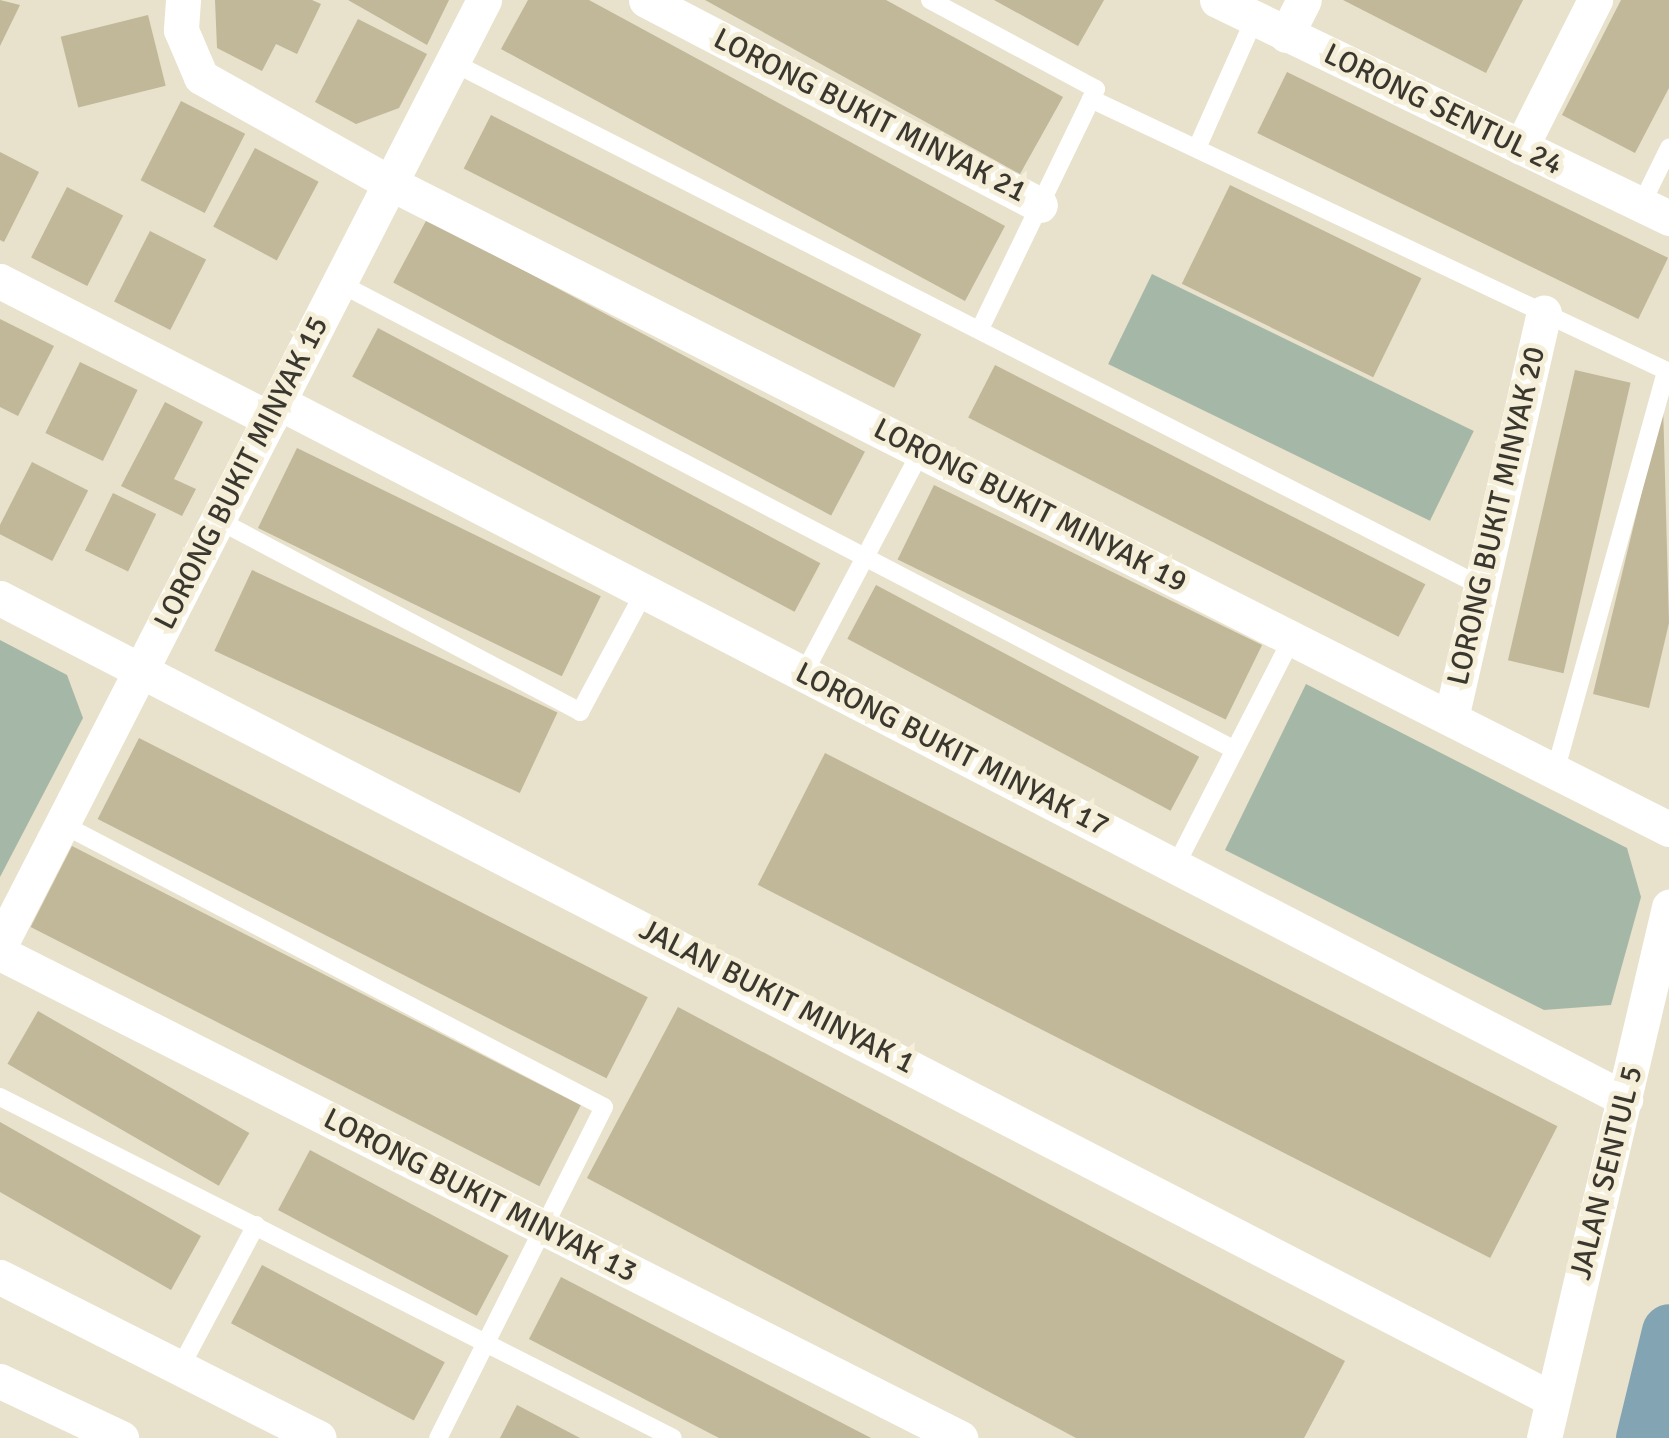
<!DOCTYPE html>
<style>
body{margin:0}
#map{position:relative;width:1669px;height:1438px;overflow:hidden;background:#e8e1cb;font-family:Signika,sans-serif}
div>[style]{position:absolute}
.green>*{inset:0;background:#a5b8a7;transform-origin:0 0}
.river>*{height:55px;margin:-27.5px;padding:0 27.5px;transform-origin:27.5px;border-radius:27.5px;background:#83a4b3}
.building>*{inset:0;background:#c1b799;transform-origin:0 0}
.service>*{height:18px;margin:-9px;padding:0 9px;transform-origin:9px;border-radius:9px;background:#fff}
.minor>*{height:35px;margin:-17.5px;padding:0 17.5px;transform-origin:17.5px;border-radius:17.5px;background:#fff}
span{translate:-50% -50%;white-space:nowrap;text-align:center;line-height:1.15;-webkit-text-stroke:10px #f5eed8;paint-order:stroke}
.street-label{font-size:30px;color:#3a372f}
</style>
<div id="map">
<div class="green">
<i style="left:1152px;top:274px;width:358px;height:100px;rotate:26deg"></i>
<i style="clip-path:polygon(0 640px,67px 675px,83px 718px,0 877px)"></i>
<i style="clip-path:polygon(1306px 684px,1627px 848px,1641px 897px,1611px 1005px,1544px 1010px,1225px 850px)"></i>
</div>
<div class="river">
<i style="left:1643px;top:1438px;width:110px;rotate:-76.3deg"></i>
</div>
<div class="building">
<i style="clip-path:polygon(0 0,20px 5px,0 46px)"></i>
<i style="clip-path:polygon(215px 0,312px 0,321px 4px,297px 54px,276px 44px,262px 71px,217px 48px)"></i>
<i style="clip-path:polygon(348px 0,449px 0,427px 45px)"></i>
<i style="clip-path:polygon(528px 0,589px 0,1005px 226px,965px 301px,501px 49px)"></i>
<i style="clip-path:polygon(705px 0,886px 0,1063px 97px,1020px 174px)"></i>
<i style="clip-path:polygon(994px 0,1104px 0,1078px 46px)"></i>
<i style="clip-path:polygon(1343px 0,1523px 0,1486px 73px)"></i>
<i style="clip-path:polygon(1621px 0,1669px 0,1669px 88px,1635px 153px,1562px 115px)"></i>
<i style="left:148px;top:15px;width:73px;height:90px;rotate:76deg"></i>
<i style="clip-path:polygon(358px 19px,427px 54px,399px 108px,356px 124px,315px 102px)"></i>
<i style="left:1287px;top:72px;width:424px;height:68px;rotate:26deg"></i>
<i style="left:181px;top:101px;width:72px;height:89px;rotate:27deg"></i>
<i style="left:491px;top:115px;width:483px;height:60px;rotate:27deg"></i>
<i style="left:255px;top:148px;width:72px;height:89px;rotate:28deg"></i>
<i style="clip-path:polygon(0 152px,39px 172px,4px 242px,0 240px)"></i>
<i style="left:1230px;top:185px;width:213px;height:110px;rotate:26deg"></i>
<i style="left:67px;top:187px;width:63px;height:79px;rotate:27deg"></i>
<i style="left:427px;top:219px;width:496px;height:72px;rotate:28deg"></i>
<i style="left:150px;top:231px;width:63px;height:79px;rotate:27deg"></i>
<i style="clip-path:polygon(0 319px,54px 346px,18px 416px,0 407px)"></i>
<i style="left:378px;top:328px;width:501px;height:55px;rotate:28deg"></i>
<i style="left:80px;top:362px;width:64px;height:79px;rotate:26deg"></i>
<i style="left:995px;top:365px;width:483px;height:59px;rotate:27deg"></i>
<i style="left:1575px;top:370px;width:57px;height:298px;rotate:13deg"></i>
<i style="clip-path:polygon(165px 402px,203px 422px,174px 479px,196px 489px,182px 516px,121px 486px)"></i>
<i style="clip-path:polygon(1663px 404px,1669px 623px,1649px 708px,1593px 694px)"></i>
<i style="left:297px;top:448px;width:338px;height:89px;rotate:26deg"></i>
<i style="left:32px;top:462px;width:63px;height:79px;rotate:27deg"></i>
<i style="left:934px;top:485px;width:365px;height:83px;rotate:26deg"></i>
<i style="left:113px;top:493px;width:48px;height:64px;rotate:26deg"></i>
<i style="left:252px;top:570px;width:337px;height:89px;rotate:25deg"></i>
<i style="left:876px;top:585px;width:366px;height:61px;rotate:28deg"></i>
<i style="left:139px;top:738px;width:571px;height:91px;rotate:27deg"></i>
<i style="left:825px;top:753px;width:822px;height:148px;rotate:27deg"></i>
<i style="left:72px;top:846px;width:571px;height:91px;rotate:27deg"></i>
<i style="clip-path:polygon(678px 1007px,1345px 1361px,1304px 1438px,1076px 1438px,587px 1178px)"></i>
<i style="left:38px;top:1011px;width:244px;height:61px;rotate:30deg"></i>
<i style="clip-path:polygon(0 1122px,201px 1236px,171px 1290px,0 1192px)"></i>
<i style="left:310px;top:1150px;width:225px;height:68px;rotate:28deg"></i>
<i style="left:262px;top:1265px;width:207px;height:66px;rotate:28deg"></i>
<i style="clip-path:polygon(561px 1277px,871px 1438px,719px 1438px,529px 1339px)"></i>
<i style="clip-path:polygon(517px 1405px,580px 1438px,500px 1438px)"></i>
</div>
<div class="service">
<i style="left:930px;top:0;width:188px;rotate:28.2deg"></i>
<i style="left:1096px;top:89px;width:264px;rotate:115.8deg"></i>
<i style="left:452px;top:62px;width:1155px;rotate:26.99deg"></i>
<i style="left:1091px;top:99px;width:639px;rotate:25.28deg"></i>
<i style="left:1197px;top:148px;width:140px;rotate:-66deg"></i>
<i style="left:1641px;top:205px;width:64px;rotate:-63.8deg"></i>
<i style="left:339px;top:283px;width:1010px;rotate:27.53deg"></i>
<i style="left:218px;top:520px;width:410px;rotate:27.9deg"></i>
<i style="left:580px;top:712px;width:137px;rotate:-61.8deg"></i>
<i style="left:804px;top:673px;width:251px;rotate:-62.2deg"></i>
<i style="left:1555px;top:772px;width:416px;rotate:-74.5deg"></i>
<i style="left:62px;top:824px;width:611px;rotate:27.57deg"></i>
<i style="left:604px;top:1107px;width:370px;rotate:116.6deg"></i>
<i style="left:1176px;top:865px;width:255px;rotate:-62.9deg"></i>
<i style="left:0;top:1097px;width:754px;rotate:26.87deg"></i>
<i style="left:180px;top:1368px;width:162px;rotate:-62deg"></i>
</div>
<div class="minor">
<i style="left:183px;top:0;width:30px;rotate:94deg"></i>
<i style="left:181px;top:30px;width:51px;rotate:66.9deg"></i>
<i style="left:201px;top:77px;width:217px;rotate:29.3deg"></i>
<i style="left:390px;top:183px;width:1433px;rotate:26.8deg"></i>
<i style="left:646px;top:0;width:444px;rotate:27.5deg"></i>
<i style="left:1217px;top:0;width:502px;rotate:25.75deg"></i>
<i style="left:1286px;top:35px;width:39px;rotate:-63deg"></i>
<i style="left:1521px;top:147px;width:165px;rotate:-63.3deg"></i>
<i style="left:0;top:281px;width:303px;rotate:27.1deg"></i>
<i style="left:278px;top:402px;width:1517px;rotate:27.36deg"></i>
<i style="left:0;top:598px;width:1747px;rotate:27.3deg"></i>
<i style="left:1451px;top:718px;width:416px;rotate:-77.1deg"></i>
<i style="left:0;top:945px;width:1062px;rotate:-62.88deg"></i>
<i style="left:0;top:953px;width:1076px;rotate:26.8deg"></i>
<i style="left:0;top:1277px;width:357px;rotate:26.8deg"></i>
<i style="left:0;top:1381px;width:134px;rotate:25.2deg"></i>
<i style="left:1544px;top:1438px;width:546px;rotate:-76.75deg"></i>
</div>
<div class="street-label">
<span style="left:1443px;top:110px;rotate:26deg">LORONG SENTUL 24</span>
<span style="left:870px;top:116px;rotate:27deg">LORONG BUKIT MINYAK 21</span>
<span style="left:242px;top:473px;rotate:-63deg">LORONG BUKIT MINYAK 15</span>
<span style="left:1030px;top:506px;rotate:27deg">LORONG BUKIT MINYAK 19</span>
<span style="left:1497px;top:516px;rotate:-77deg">LORONG BUKIT MINYAK 20</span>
<span style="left:952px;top:750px;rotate:27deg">LORONG BUKIT MINYAK 17</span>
<span style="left:777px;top:997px;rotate:27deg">JALAN BUKIT MINYAK 1</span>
<span style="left:1607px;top:1173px;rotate:-76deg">JALAN SENTUL 5</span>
<span style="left:480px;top:1196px;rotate:27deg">LORONG BUKIT MINYAK 13</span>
</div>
</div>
